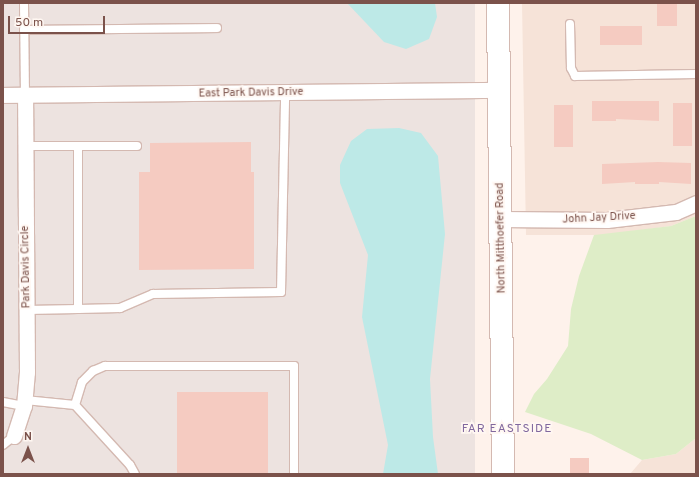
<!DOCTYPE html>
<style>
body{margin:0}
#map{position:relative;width:699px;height:477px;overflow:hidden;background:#fef2eb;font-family:Overpass,sans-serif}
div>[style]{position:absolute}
.residential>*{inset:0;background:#f6e3d8}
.industrial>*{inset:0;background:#ede3e0;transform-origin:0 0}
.green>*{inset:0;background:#deedc7}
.water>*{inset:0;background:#bde9e7}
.building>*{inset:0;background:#f5cbc1;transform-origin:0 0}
.roads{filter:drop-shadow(1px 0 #d4b9b1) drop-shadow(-1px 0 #d4b9b1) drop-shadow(0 1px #d4b9b1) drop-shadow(0 -1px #d4b9b1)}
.lane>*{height:8px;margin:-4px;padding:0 4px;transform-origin:4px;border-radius:4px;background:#fff}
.street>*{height:15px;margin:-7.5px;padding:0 7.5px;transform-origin:7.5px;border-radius:7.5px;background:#fff}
.secondary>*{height:22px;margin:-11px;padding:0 11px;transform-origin:11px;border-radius:11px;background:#fff}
span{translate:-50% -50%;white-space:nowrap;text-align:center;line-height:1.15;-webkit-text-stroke:3.5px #fff7f2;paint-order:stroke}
.street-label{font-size:11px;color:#7b524b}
.neighbourhood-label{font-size:12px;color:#81689e;letter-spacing:1px}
.frame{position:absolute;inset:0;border:4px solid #7b524b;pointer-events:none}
.north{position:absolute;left:8px;top:429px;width:40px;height:40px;-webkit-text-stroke:3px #fff7f2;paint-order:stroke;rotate:0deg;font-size:11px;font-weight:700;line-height:16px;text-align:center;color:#7b524b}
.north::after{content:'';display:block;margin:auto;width:14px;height:18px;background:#7b524b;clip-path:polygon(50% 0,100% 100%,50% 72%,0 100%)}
.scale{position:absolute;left:8px;top:16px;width:97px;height:18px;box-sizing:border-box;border:2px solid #7b524b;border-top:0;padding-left:5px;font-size:12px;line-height:14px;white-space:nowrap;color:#7b524b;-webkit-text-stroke:3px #fff7f2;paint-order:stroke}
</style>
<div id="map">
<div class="residential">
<i style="clip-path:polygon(522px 3px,696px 3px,696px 216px,671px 226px,605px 235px,526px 235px)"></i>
<i style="clip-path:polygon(696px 438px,696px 474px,630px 474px,642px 460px,676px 454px)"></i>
</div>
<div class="industrial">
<i style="left:3px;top:3px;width:472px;height:471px"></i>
</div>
<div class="green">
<i style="clip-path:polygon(696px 216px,696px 438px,676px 454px,642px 460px,591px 434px,525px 412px,534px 394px,547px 379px,568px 346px,571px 309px,579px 276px,594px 235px,671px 226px)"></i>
</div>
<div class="water">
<i style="clip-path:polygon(347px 3px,435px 3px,437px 17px,429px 39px,406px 49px,384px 42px)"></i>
<i style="clip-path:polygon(399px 128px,421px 133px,438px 156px,445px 234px,430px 379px,433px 437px,438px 474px,383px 474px,388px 445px,362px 317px,368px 255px,340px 183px,340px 165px,351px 141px,367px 129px)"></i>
</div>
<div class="building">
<i style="left:657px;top:3px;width:20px;height:23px"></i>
<i style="left:600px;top:26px;width:42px;height:19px"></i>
<i style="clip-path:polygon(592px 101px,659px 101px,659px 121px,616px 119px,616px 121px,592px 121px)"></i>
<i style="left:692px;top:103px;width:43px;height:19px;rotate:90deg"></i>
<i style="left:554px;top:105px;width:19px;height:42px"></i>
<i style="clip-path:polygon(251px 142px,251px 172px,254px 172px,254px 269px,139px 270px,139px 172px,150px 172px,150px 143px)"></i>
<i style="clip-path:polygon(658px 162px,691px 163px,691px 184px,659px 182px,659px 184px,635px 184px,635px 182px,602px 184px,602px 164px)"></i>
<i style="left:268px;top:392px;width:82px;height:91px;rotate:90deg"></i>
<i style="left:570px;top:458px;width:19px;height:16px"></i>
</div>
<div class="roads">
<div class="lane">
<i style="left:24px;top:3px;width:92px;rotate:89.4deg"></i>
<i style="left:570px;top:24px;width:44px;rotate:88.7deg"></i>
<i style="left:571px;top:68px;width:9px;rotate:63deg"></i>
<i style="left:575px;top:76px;width:121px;rotate:-0.9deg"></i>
<i style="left:24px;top:30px;width:193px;rotate:-0.6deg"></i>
<i style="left:25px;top:146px;width:112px"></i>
<i style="left:78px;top:309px;width:42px;rotate:-1.4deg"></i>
<i style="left:120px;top:308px;width:36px;rotate:-23deg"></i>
<i style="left:153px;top:294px;width:128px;rotate:-0.9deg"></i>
<i style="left:281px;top:292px;width:199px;rotate:-88.8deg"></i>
<i style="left:27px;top:310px;width:51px;rotate:-1.1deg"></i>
<i style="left:78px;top:309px;width:163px;rotate:-90deg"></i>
<i style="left:25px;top:400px;width:50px;rotate:5.7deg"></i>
<i style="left:75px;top:405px;width:24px;rotate:-73deg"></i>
<i style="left:82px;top:382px;width:16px;rotate:-45deg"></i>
<i style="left:93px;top:371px;width:13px;rotate:-23deg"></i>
<i style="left:105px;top:366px;width:189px"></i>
<i style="left:294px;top:366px;width:108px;rotate:90deg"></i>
<i style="left:3px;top:402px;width:21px;rotate:11deg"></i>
<i style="left:75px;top:405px;width:81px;rotate:47.5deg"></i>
<i style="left:130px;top:465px;width:10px;rotate:61deg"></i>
<i style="left:3px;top:445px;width:14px;rotate:-39deg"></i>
</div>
<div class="street">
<i style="left:3px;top:95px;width:496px;rotate:-0.6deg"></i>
<i style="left:501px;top:219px;width:106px;rotate:0.5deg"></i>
<i style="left:607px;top:220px;width:69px;rotate:-6.6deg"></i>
<i style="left:676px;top:212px;width:22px;rotate:-24deg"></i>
<i style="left:14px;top:436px;width:32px;rotate:-72deg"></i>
<i style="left:24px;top:406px;width:34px;rotate:-85deg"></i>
<i style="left:27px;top:372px;width:277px;rotate:-90.4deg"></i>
</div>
<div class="secondary">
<i style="left:498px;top:3px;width:471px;rotate:89.4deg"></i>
</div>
</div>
<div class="street-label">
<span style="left:251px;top:93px;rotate:-1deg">East Park Davis Drive</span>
<span style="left:599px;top:218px;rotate:-3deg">John Jay Drive</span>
<span style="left:501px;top:238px;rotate:-91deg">North Mitthoefer Road</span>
<span style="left:26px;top:267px;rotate:-91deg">Park Davis Circle</span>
</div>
<div class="neighbourhood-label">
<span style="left:507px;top:430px">FAR EASTSIDE</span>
</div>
<div class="frame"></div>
<div class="north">N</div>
<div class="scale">50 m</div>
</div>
